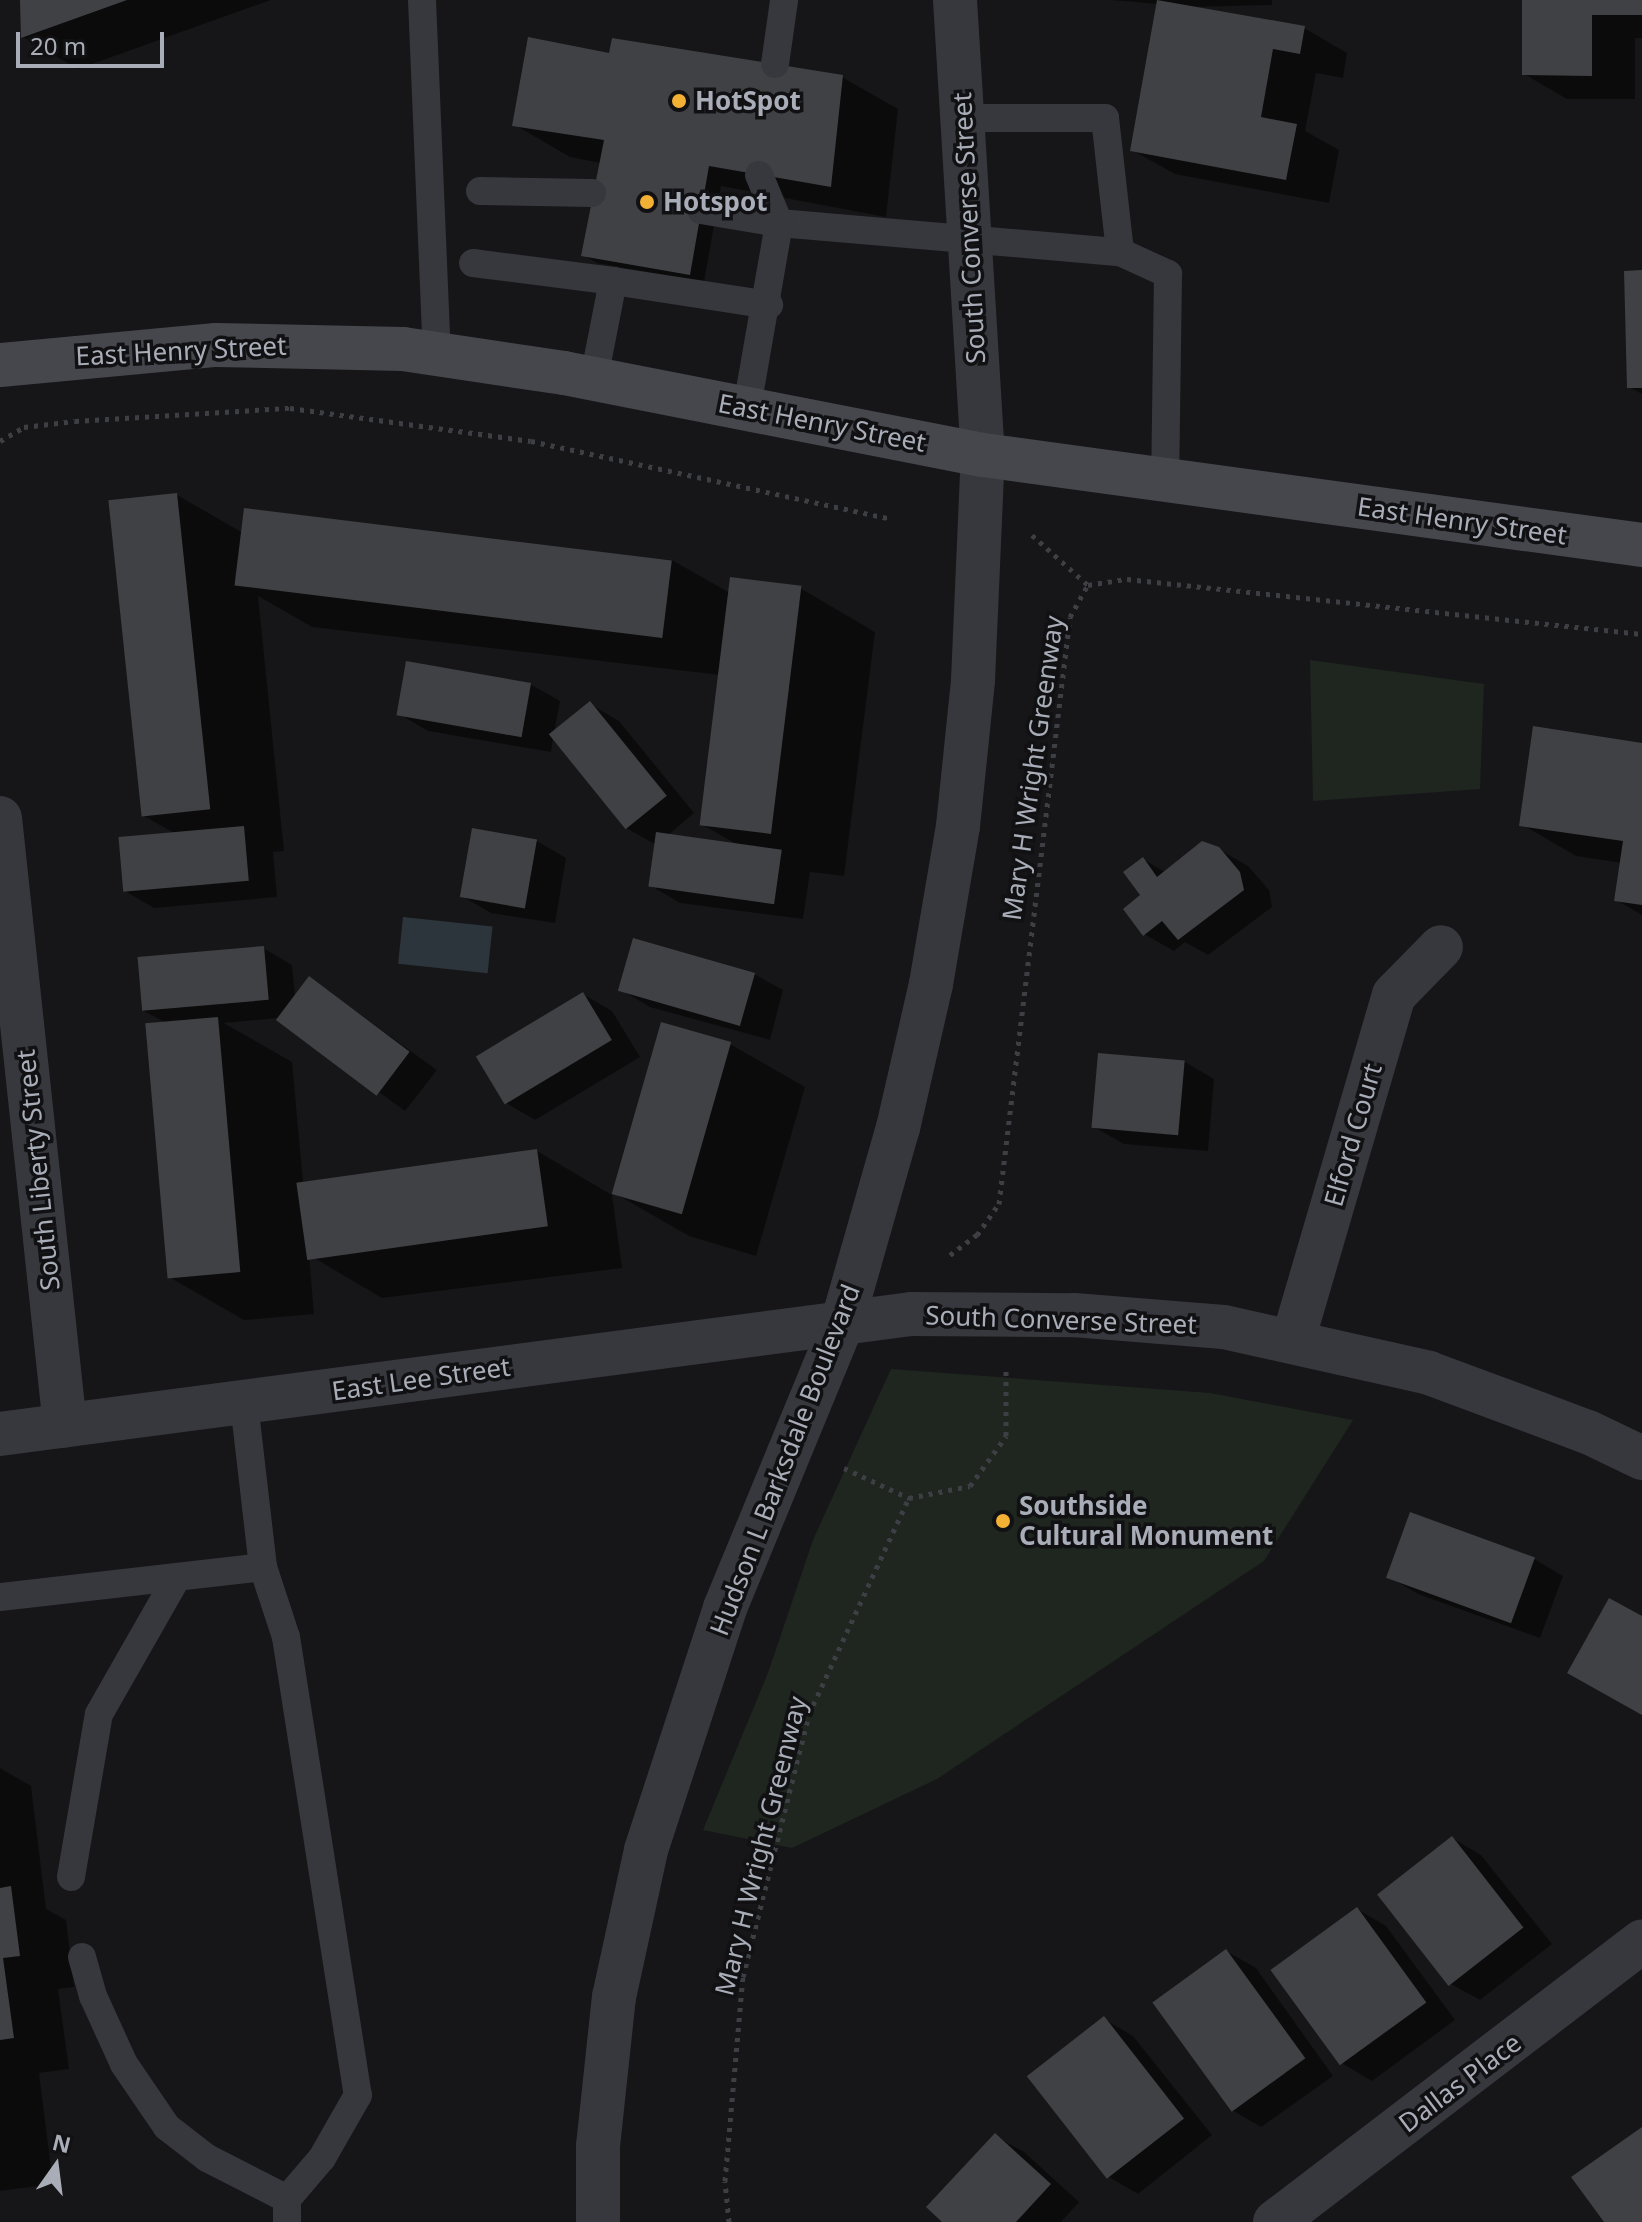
<!DOCTYPE html>
<style>
body{margin:0}
#map{position:relative;width:1642px;height:2222px;overflow:hidden;background:#161618;font-family:"Noto Sans",sans-serif}
div>[style]{position:absolute}
.green>*{inset:0;background:#1e261f}
.water>*{inset:0;background:#2c353c;transform-origin:0 0}
.shadow>*{inset:0;background:#0007}
.building>*{inset:0;background:#404145;transform-origin:0 0}
.path>*{height:5px;margin-top:-2.5px;transform-origin:0;background:repeating-linear-gradient(90deg,#3d3f44 0 4px,transparent 0 10px)}
.service>*{height:28px;margin:-14px;padding:0 14px;transform-origin:14px;border-radius:14px;background:#37383d}
.minor>*{height:44px;margin:-22px;padding:0 22px;transform-origin:22px;border-radius:22px;background:#37383d}
.tertiary>*{height:44px;margin:-22px;padding:0 22px;transform-origin:22px;border-radius:22px;background:#37383d}
.secondary>*{height:44px;margin:-22px;padding:0 22px;transform-origin:22px;border-radius:22px;background:#45474d}
.dots>*{width:22px;height:22px;translate:-50% -50%;box-sizing:border-box;border:4px solid #111113;border-radius:50%}
span{translate:-50% -50%;white-space:nowrap;text-align:center;line-height:1.15;-webkit-text-stroke:7px #111113;paint-order:stroke}
.poi-label{font-size:26px;color:#a8adb8;font-weight:700}
.left{translate:0 -50%;text-align:left}
.street-label{font-size:26px;color:#a8adb8}
.north{position:absolute;left:16px;top:2126px;width:80px;height:80px;-webkit-text-stroke:6px #111113;paint-order:stroke;rotate:14deg;font-size:22px;font-weight:700;line-height:32px;text-align:center;color:#a8adb8}
.north::after{content:'';display:block;margin:auto;width:28px;height:36px;background:#a8adb8;clip-path:polygon(50% 0,100% 100%,50% 72%,0 100%)}
.scale{position:absolute;left:16px;top:32px;width:148px;height:36px;box-sizing:border-box;border:4px solid #a8adb8;border-top:0;padding-left:10px;font-size:24px;line-height:28px;white-space:nowrap;color:#a8adb8;-webkit-text-stroke:6px #111113;paint-order:stroke}
</style>
<div id="map">
<div class="green">
<i style="clip-path:polygon(1310px 660px,1484px 684px,1480px 789px,1313px 801px)"></i>
<i style="clip-path:polygon(891px 1369px,1210px 1393px,1353px 1420px,1264px 1561px,937px 1779px,792px 1848px,703px 1830px,768px 1673px,813px 1540px)"></i>
</div>
<div class="water">
<i style="left:403px;top:917px;width:90px;height:47px;rotate:6deg"></i>
</div>
<div class="shadow">
<i style="clip-path:polygon(22px 0,271px 0,78px 69px,23px 37px)"></i>
<i style="clip-path:polygon(1111px 0,1272px 0,1272px 5px,1186px 7px,1304px 28px,1347px 53px,1343px 78px,1316px 73px,1305px 131px,1339px 150px,1329px 203px,1175px 174px,1132px 150px,1158px 4px)"></i>
<i style="clip-path:polygon(1524px 0,1642px 0,1642px 38px,1635px 38px,1635px 99px,1567px 99px,1524px 74px)"></i>
<i style="clip-path:polygon(842px 77px,898px 109px,886px 217px,721px 186px,704px 282px,597px 263px,583px 255px,601px 163px,570px 157px,515px 125px)"></i>
<i style="clip-path:polygon(1642px 272px,1642px 394px,1629px 387px)"></i>
<i style="clip-path:polygon(177px 495px,243px 533px,672px 560px,730px 593px,800px 588px,875px 632px,844px 876px,810px 872px,803px 919px,680px 903px,651px 886px,656px 845px,626px 828px,553px 737px,551px 752px,428px 731px,399px 714px,530px 684px,560px 701px,554px 733px,590px 704px,619px 721px,694px 813px,667px 836px,738px 845px,701px 824px,720px 675px,312px 627px,258px 596px,284px 851px,273px 852px,277px 897px,154px 908px,125px 891px,176px 834px,142px 815px)"></i>
<i style="clip-path:polygon(1642px 745px,1642px 915px,1616px 900px,1622px 863px,1576px 856px,1521px 824px)"></i>
<i style="clip-path:polygon(473px 831px,537px 841px,566px 858px,555px 923px,491px 913px,462px 896px)"></i>
<i style="clip-path:polygon(1218px 849px,1248px 866px,1269px 890px,1272px 907px,1208px 955px,1185px 942px,1174px 951px,1144px 934px,1143px 859px,1166px 873px)"></i>
<i style="clip-path:polygon(263px 948px,292px 965px,295px 996px,309px 978px,437px 1070px,405px 1111px,277px 1018px,224px 1023px,292px 1062px,303px 1182px,537px 1151px,612px 1195px,622px 1268px,382px 1298px,309px 1255px,314px 1314px,244px 1320px,169px 1277px,166px 1023px,144px 1011px)"></i>
<i style="clip-path:polygon(754px 974px,783px 990px,770px 1040px,650px 1007px,621px 990px)"></i>
<i style="clip-path:polygon(583px 994px,612px 1011px,640px 1057px,535px 1120px,506px 1103px)"></i>
<i style="clip-path:polygon(730px 1044px,805px 1087px,756px 1256px,689px 1236px,614px 1193px)"></i>
<i style="clip-path:polygon(1185px 1062px,1214px 1079px,1208px 1151px,1124px 1144px,1094px 1127px)"></i>
<i style="clip-path:polygon(1534px 1559px,1563px 1576px,1540px 1638px,1418px 1594px,1389px 1577px)"></i>
<i style="clip-path:polygon(0 1768px,31px 1786px,46px 1909px,66px 1920px,74px 1987px,58px 1989px,69px 2069px,39px 2073px,53px 2184px,0 2191px)"></i>
<i style="clip-path:polygon(1452px 1838px,1481px 1855px,1552px 1944px,1480px 2000px,1451px 1984px)"></i>
<i style="clip-path:polygon(1357px 1909px,1386px 1926px,1455px 2020px,1372px 2081px,1343px 2064px)"></i>
<i style="clip-path:polygon(1226px 1951px,1256px 1968px,1333px 2076px,1261px 2127px,1232px 2110px)"></i>
<i style="clip-path:polygon(1104px 2019px,1133px 2036px,1212px 2135px,1138px 2194px,1109px 2177px)"></i>
<i style="clip-path:polygon(995px 2136px,1024px 2152px,1079px 2202px,1061px 2222px,945px 2222px)"></i>
</div>
<div class="building">
<i style="clip-path:polygon(20px 0,127px 0,21px 38px)"></i>
<i style="clip-path:polygon(1157px 0,1305px 26px,1300px 54px,1273px 49px,1261px 117px,1297px 124px,1286px 180px,1130px 151px)"></i>
<i style="clip-path:polygon(1522px 0,1642px 0,1642px 15px,1592px 15px,1592px 76px,1522px 75px)"></i>
<i style="clip-path:polygon(528px 37px,609px 53px,612px 38px,843px 75px,831px 187px,709px 166px,690px 275px,581px 256px,604px 140px,512px 126px)"></i>
<i style="clip-path:polygon(1642px 270px,1642px 388px,1627px 388px,1624px 271px)"></i>
<i style="left:177px;top:493px;width:318px;height:69px;rotate:84deg"></i>
<i style="left:244px;top:508px;width:431px;height:78px;rotate:7deg"></i>
<i style="left:730px;top:577px;width:72px;height:250px;rotate:7deg"></i>
<i style="left:406px;top:661px;width:127px;height:55px;rotate:10deg"></i>
<i style="left:590px;top:701px;width:122px;height:53px;rotate:51deg"></i>
<i style="clip-path:polygon(1533px 726px,1642px 743px,1642px 905px,1614px 901px,1623px 841px,1519px 826px)"></i>
<i style="left:244px;top:826px;width:55px;height:126px;rotate:85deg"></i>
<i style="left:472px;top:828px;width:66px;height:70px;rotate:10deg"></i>
<i style="left:656px;top:832px;width:127px;height:55px;rotate:8deg"></i>
<i style="clip-path:polygon(1202px 841px,1219px 847px,1240px 872px,1244px 890px,1178px 940px,1162px 921px,1143px 936px,1123px 909px,1140px 895px,1123px 872px,1143px 857px,1157px 877px)"></i>
<i style="left:633px;top:938px;width:127px;height:55px;rotate:16deg"></i>
<i style="left:264px;top:946px;width:54px;height:127px;rotate:85deg"></i>
<i style="left:309px;top:976px;width:126px;height:55px;rotate:37deg"></i>
<i style="left:583px;top:992px;width:56px;height:125px;rotate:59deg"></i>
<i style="left:218px;top:1017px;width:256px;height:73px;rotate:85deg"></i>
<i style="left:661px;top:1022px;width:73px;height:179px;rotate:16deg"></i>
<i style="left:1098px;top:1053px;width:87px;height:75px;rotate:5deg"></i>
<i style="left:537px;top:1149px;width:78px;height:243px;rotate:82deg"></i>
<i style="left:1410px;top:1512px;width:133px;height:70px;rotate:20deg"></i>
<i style="clip-path:polygon(1609px 1598px,1642px 1616px,1642px 1715px,1567px 1673px)"></i>
<i style="left:1452px;top:1836px;width:116px;height:95px;rotate:52deg"></i>
<i style="clip-path:polygon(11px 1886px,20px 1956px,3px 1958px,14px 2038px,0 2040px,0 1888px)"></i>
<i style="left:1357px;top:1907px;width:118px;height:107px;rotate:54deg"></i>
<i style="left:1226px;top:1949px;width:135px;height:91px;rotate:54deg"></i>
<i style="left:1104px;top:2016px;width:130px;height:98px;rotate:52deg"></i>
<i style="clip-path:polygon(1642px 2127px,1642px 2222px,1604px 2222px,1571px 2177px)"></i>
<i style="clip-path:polygon(995px 2133px,1051px 2184px,1016px 2222px,942px 2222px,926px 2207px)"></i>
</div>
<div class="path">
<i style="left:0;top:441px;width:28px;rotate:-30deg"></i>
<i style="left:24px;top:427px;width:51px;rotate:-6.7deg"></i>
<i style="left:75px;top:421px;width:215px;rotate:-3.5deg"></i>
<i style="left:290px;top:408px;width:243px;rotate:7.8deg"></i>
<i style="left:531px;top:441px;width:365px;rotate:12.2deg"></i>
<i style="left:1032px;top:535px;width:75px;rotate:41.8deg"></i>
<i style="left:1088px;top:585px;width:39px;rotate:-9deg"></i>
<i style="left:1127px;top:579px;width:518px;rotate:6.1deg"></i>
<i style="left:950px;top:1255px;width:34px;rotate:-37deg"></i>
<i style="left:977px;top:1235px;width:38px;rotate:-55deg"></i>
<i style="left:999px;top:1204px;width:591px;rotate:-83.1deg"></i>
<i style="left:1070px;top:617px;width:37px;rotate:-61deg"></i>
<i style="left:844px;top:1468px;width:72px;rotate:24.8deg"></i>
<i style="left:909px;top:1498px;width:62px;rotate:-11.1deg"></i>
<i style="left:970px;top:1486px;width:62px;rotate:-54.2deg"></i>
<i style="left:1006px;top:1436px;width:70px;rotate:-90deg"></i>
<i style="left:729px;top:2222px;width:41px;rotate:-95.6deg"></i>
<i style="left:725px;top:2181px;width:205px;rotate:-85deg"></i>
<i style="left:743px;top:1977px;width:271px;rotate:-75.9deg"></i>
<i style="left:809px;top:1714px;width:238px;rotate:-65.2deg"></i>
</div>
<div class="service">
<i style="left:422px;top:0;width:355px;rotate:87.6deg"></i>
<i style="left:775px;top:64px;width:64px;rotate:-81.9deg"></i>
<i style="left:962px;top:118px;width:143px"></i>
<i style="left:1105px;top:118px;width:135px;rotate:83.6deg"></i>
<i style="left:480px;top:191px;width:112px;rotate:1deg"></i>
<i style="left:701px;top:210px;width:79px;rotate:9.5deg"></i>
<i style="left:779px;top:223px;width:342px;rotate:4.9deg"></i>
<i style="left:1120px;top:252px;width:53px;rotate:24.6deg"></i>
<i style="left:1168px;top:274px;width:207px;rotate:90.8deg"></i>
<i style="left:473px;top:263px;width:141px;rotate:7.3deg"></i>
<i style="left:594px;top:378px;width:99px;rotate:-78.9deg"></i>
<i style="left:613px;top:281px;width:158px;rotate:8.7deg"></i>
<i style="left:747px;top:407px;width:187px;rotate:-80.1deg"></i>
<i style="left:779px;top:223px;width:52px;rotate:-112.6deg"></i>
<i style="left:244px;top:1403px;width:165px;rotate:83.4deg"></i>
<i style="left:263px;top:1567px;width:74px;rotate:71.8deg"></i>
<i style="left:286px;top:1637px;width:464px;rotate:81.1deg"></i>
<i style="left:358px;top:2095px;width:73px;rotate:119.7deg"></i>
<i style="left:322px;top:2158px;width:54px;rotate:130.5deg"></i>
<i style="left:287px;top:2199px;width:23px;rotate:90deg"></i>
<i style="left:0;top:1597px;width:265px;rotate:-6.5deg"></i>
<i style="left:71px;top:1877px;width:165px;rotate:-80.3deg"></i>
<i style="left:99px;top:1714px;width:158px;rotate:-60.3deg"></i>
<i style="left:82px;top:1957px;width:41px;rotate:74.2deg"></i>
<i style="left:93px;top:1996px;width:75px;rotate:65.5deg"></i>
<i style="left:124px;top:2064px;width:76px;rotate:55.7deg"></i>
<i style="left:167px;top:2127px;width:51px;rotate:37.8deg"></i>
<i style="left:207px;top:2158px;width:90px;rotate:27.1deg"></i>
</div>
<div class="minor">
<i style="left:955px;top:0;width:456px;rotate:86.5deg"></i>
<i style="left:0;top:818px;width:611px;rotate:83.9deg"></i>
<i style="left:1293px;top:1340px;width:359px;rotate:-73.7deg"></i>
<i style="left:1394px;top:995px;width:67px;rotate:-45.6deg"></i>
<i style="left:0;top:1434px;width:919px;rotate:-7.5deg"></i>
<i style="left:911px;top:1314px;width:163px;rotate:0.4deg"></i>
<i style="left:1074px;top:1315px;width:150px;rotate:4.6deg"></i>
<i style="left:1224px;top:1327px;width:210px;rotate:12.6deg"></i>
<i style="left:1429px;top:1373px;width:170px;rotate:20.4deg"></i>
<i style="left:1588px;top:1432px;width:60px;rotate:25.7deg"></i>
<i style="left:1275px;top:2222px;width:462px;rotate:-37.4deg"></i>
</div>
<div class="tertiary">
<i style="left:598px;top:2222px;width:76px;rotate:-90deg"></i>
<i style="left:598px;top:2146px;width:150px;rotate:-83.9deg"></i>
<i style="left:614px;top:1997px;width:150px;rotate:-77.7deg"></i>
<i style="left:646px;top:1850px;width:255px;rotate:-71.9deg"></i>
<i style="left:725px;top:1608px;width:307px;rotate:-67.6deg"></i>
<i style="left:842px;top:1324px;width:204px;rotate:-74.1deg"></i>
<i style="left:898px;top:1128px;width:148px;rotate:-77.1deg"></i>
<i style="left:931px;top:984px;width:160px;rotate:-80.3deg"></i>
<i style="left:958px;top:826px;width:147px;rotate:-84.1deg"></i>
<i style="left:973px;top:680px;width:225px;rotate:-87.5deg"></i>
</div>
<div class="secondary">
<i style="left:0;top:365px;width:217px;rotate:-5.3deg"></i>
<i style="left:216px;top:345px;width:187px;rotate:1.2deg"></i>
<i style="left:403px;top:349px;width:163px;rotate:8.5deg"></i>
<i style="left:564px;top:373px;width:427px;rotate:11.1deg"></i>
<i style="left:983px;top:455px;width:665px;rotate:7.78deg"></i>
</div>
<div class="dots">
<i style="left:679px;top:101px;background:#f2b134"></i>
<i style="left:647px;top:202px;background:#f2b134"></i>
<i style="left:1003px;top:1521px;background:#f2b134"></i>
</div>
<div class="poi-label">
<span class="left" style="left:695px;top:101px">HotSpot</span>
<span class="left" style="left:663px;top:202px">Hotspot</span>
<span class="left" style="left:1019px;top:1521px">Southside<br>Cultural Monument</span>
</div>
<div class="street-label">
<span style="left:969px;top:228px;rotate:-93deg">South Converse Street</span>
<span style="left:181px;top:351px;rotate:-3deg">East Henry Street</span>
<span style="left:822px;top:423px;rotate:11deg">East Henry Street</span>
<span style="left:1462px;top:521px;rotate:8deg">East Henry Street</span>
<span style="left:1033px;top:768px;rotate:-82deg">Mary H Wright Greenway</span>
<span style="left:1353px;top:1135px;rotate:-74deg">Elford Court</span>
<span style="left:38px;top:1170px;rotate:-96deg">South Liberty Street</span>
<span style="left:1061px;top:1320px;rotate:2deg">South Converse Street</span>
<span style="left:421px;top:1379px;rotate:-8deg">East Lee Street</span>
<span style="left:785px;top:1460px;rotate:-69deg">Hudson L Barksdale Boulevard</span>
<span style="left:761px;top:1846px;rotate:-76deg">Mary H Wright Greenway</span>
<span style="left:1460px;top:2083px;rotate:-37deg">Dallas Place</span>
</div>
<div class="north">N</div>
<div class="scale">20 m</div>
</div>
